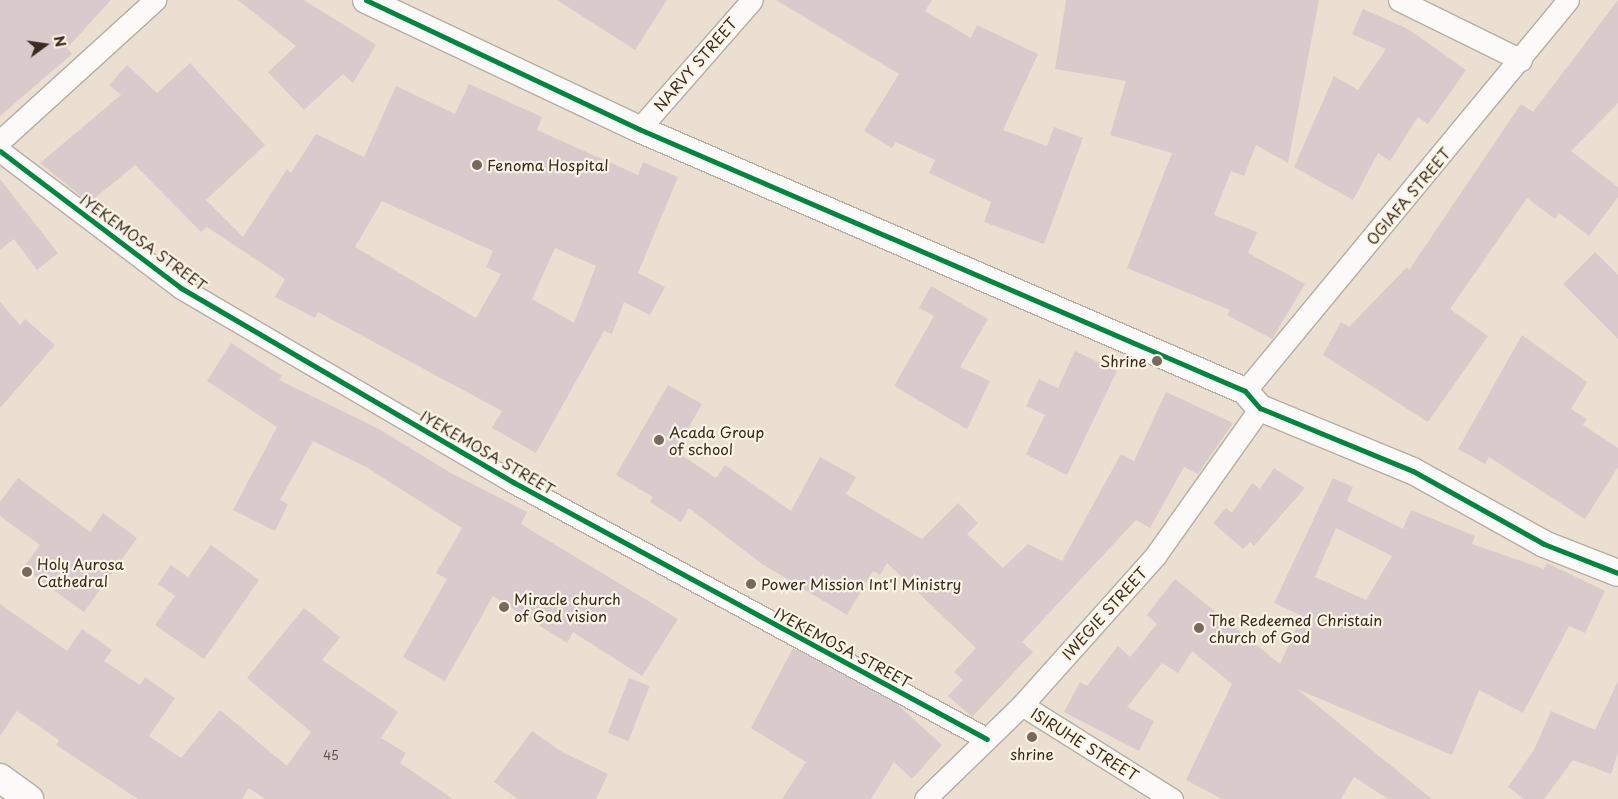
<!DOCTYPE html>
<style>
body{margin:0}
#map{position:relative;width:1618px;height:799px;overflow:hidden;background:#eadfd0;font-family:"Playpen Sans",sans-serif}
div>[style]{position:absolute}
.building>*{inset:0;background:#d9cbcb;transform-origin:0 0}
.roads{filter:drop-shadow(1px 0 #b6aea3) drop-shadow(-1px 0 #b6aea3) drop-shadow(0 1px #b6aea3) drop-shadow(0 -1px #b6aea3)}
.minor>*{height:21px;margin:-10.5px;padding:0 10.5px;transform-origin:10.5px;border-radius:10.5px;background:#fcfaf8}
.tertiary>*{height:26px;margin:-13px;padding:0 13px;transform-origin:13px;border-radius:13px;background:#fcfaf8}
.trunk>*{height:28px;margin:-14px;padding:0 14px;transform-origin:14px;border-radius:14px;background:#fcfaf8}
.cycleway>*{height:5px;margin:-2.5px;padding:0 2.5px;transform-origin:2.5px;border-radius:2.5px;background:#00873e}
.dots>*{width:14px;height:14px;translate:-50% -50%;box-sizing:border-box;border:2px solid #fcf5e5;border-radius:50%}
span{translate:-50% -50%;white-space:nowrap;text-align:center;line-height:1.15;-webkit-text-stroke:4.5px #fcf5e5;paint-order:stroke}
.number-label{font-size:12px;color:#625249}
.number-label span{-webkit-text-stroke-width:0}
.street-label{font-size:15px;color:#3b2a1e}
.poi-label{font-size:15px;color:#3b2a1e}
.left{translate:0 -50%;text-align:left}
.right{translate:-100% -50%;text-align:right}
.north{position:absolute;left:20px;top:20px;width:50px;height:50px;-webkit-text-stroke:4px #fcf5e5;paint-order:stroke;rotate:76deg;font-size:14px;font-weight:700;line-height:20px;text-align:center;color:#3b2a1e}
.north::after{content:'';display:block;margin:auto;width:18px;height:22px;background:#3b2a1e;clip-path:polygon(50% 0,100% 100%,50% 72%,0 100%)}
</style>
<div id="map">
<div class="building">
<i style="clip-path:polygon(0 0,111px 0,67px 48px,72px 54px,0 116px)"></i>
<i style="clip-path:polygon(238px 0,304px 0,376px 45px,353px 83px,343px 74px,304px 110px,268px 72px,296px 46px)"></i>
<i style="clip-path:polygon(557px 0,667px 0,635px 50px)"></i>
<i style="clip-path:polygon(776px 0,932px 0,925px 11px,971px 38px,977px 25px,1038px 54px,1003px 130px,1047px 146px,1054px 127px,1083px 138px,1044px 244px,984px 222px,991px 202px,929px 173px,935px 160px,896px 142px,892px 148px,864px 131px,899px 74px)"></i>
<i style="clip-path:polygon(1066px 0,1319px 0,1288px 163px,1256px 145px,1244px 176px,1231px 171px,1214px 215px,1257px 232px,1248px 253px,1305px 284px,1272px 339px,1227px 315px,1230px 310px,1127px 268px,1172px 153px,1110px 135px,1126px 81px,1055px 69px)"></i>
<i style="clip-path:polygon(1618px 0,1618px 103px,1571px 151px,1618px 187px,1618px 197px,1589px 236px,1559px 213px,1555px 219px,1527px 198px,1450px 309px,1488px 336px,1428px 422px,1323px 355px,1341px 322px,1349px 327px,1407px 267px,1409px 270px,1521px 104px,1533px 112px)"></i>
<i style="clip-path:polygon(1363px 9px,1408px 29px,1466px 70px,1428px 124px,1418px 117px,1390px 161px,1378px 153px,1353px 200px,1294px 167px,1334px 76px,1358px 90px,1386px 49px,1352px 34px)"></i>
<i style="clip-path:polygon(evenodd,190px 63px,265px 145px,206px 200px,243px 237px,287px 169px,291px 173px,316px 134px,364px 157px,396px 86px,455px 114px,469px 84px,542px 117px,537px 130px,638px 175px,643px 162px,678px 177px,638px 273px,665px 287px,650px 315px,624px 302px,612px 334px,604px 331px,536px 453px,492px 428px,502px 411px,318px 312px,315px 318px,275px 297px,285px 279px,207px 227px,201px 232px,135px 165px,89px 203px,40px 163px,121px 95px,109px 85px,127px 65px,157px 93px,190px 63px,382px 201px,493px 251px,486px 267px,501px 274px,476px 318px,355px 247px,382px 201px,190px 63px,555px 248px,596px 266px,574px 323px,532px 299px,555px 248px)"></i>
<i style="clip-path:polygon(0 179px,58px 253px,37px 270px,14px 239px,0 250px)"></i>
<i style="clip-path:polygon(1595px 252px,1618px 275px,1618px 339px,1563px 284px)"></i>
<i style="clip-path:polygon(931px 286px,988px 319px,960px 367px,990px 381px,967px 429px,894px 386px,934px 316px,919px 308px)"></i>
<i style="clip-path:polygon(0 302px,20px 325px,25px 319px,55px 345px,0 408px)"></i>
<i style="clip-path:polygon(1522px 335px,1587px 382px,1571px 409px,1587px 419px,1583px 425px,1618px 448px,1618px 467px,1585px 519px,1489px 457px,1485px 464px,1458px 449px)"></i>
<i style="clip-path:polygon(231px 343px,282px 376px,279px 380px,379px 429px,449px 472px,527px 512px,521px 524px,678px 619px,642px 676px,573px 632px,567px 643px,493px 596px,445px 681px,403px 657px,447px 579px,436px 573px,462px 528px,366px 467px,313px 441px,280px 500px,288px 504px,275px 531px,233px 510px,277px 427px,207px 381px)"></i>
<i style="clip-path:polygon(1075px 351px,1117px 371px,1067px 475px,1026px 454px,1045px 415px,1026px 406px,1039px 379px,1058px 388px)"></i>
<i style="clip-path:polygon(668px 385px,702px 404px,675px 451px,716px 478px,725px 465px,791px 511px,820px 457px,856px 477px,846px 494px,922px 539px,958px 503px,978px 523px,967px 534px,1003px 568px,1028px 544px,1062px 561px,1121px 454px,1134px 461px,1166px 392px,1233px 423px,1198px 474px,1184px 467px,1150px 528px,1136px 520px,1022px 642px,1033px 652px,972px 717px,948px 696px,963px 680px,954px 672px,976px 648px,887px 563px,880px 575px,873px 571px,847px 615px,762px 564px,689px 508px,681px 522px,650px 502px,653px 497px,616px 475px)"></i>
<i style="clip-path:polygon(1274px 468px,1305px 488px,1254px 546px,1250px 542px,1243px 549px,1213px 523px,1226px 508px,1232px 513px,1252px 483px,1260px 489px)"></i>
<i style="clip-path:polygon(18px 478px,90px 532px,103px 513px,137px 538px,84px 612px,23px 568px,40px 545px,0 516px,0 502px)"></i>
<i style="clip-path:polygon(evenodd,1333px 478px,1353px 487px,1347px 501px,1403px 529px,1411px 510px,1475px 536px,1472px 544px,1544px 569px,1547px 563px,1605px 591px,1585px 633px,1569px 626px,1523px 713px,1479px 690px,1452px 755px,1297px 689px,1432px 799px,1388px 799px,1354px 777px,1341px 799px,1222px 799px,1186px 780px,1232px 684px,1192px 651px,1178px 673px,1162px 663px,1127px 707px,1154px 721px,1139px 751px,1064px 712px,1080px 682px,1087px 686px,1118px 646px,1130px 657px,1157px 624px,1147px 615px,1175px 579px,1280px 664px,1302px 616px,1274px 603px,1333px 478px,1336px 528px,1392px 556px,1366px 600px,1315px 577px,1336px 528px)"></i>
<i style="clip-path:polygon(211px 545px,259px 580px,204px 659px,155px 625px,175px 596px,158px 584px,171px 565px,188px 577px)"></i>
<i style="clip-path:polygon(0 604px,67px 651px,82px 629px,112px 650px,104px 661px,140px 685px,145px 677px,175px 698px,149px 736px,181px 758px,220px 710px,287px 766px,311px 732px,247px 678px,304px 608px,340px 637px,322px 660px,398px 712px,381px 738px,406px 753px,400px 763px,453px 799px,265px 799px,249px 788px,242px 799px,138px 799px,56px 745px,59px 740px,17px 711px,0 736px)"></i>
<i style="clip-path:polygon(793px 648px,897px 704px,942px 745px,912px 779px,894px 762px,871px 799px,782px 799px,806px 762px,751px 728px)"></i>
<i style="left:629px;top:678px;width:22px;height:59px;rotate:21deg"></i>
<i style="clip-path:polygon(1618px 681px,1618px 753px,1611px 774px,1573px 760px,1544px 799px,1524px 799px,1508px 787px,1534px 750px,1551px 711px,1595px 730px)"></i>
<i style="clip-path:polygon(532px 731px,562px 752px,608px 774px,596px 799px,518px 799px,494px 782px)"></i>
</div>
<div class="roads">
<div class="minor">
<i style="left:1399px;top:0;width:136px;rotate:26.2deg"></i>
<i style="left:639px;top:129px;width:171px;rotate:-48.8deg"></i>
<i style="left:0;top:141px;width:210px;rotate:-42.3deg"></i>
<i style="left:0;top:151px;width:227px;rotate:37.1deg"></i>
<i style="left:181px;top:288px;width:385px;rotate:30.3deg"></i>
<i style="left:513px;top:482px;width:539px;rotate:28.47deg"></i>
<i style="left:1245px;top:391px;width:507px;rotate:-50.44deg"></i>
<i style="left:1022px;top:705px;width:177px;rotate:32.1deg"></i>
<i style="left:925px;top:799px;width:135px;rotate:-44.1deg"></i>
<i style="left:1022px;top:705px;width:200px;rotate:-48.2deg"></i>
<i style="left:1155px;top:556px;width:181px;rotate:-54.6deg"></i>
</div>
<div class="tertiary">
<i style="left:366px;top:0;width:302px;rotate:25.3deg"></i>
<i style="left:639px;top:129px;width:660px;rotate:23.38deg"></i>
<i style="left:1245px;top:391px;width:23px;rotate:49deg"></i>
<i style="left:1260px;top:408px;width:165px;rotate:22.4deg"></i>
<i style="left:1413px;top:471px;width:150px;rotate:29.1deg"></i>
<i style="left:1544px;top:544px;width:79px;rotate:21.4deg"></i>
</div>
<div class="trunk">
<i style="left:0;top:778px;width:36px;rotate:36deg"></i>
</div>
</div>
<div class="cycleway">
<i style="left:366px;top:0;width:302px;rotate:25.3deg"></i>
<i style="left:639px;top:129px;width:660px;rotate:23.38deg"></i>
<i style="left:1245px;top:391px;width:23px;rotate:49deg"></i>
<i style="left:1260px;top:408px;width:165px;rotate:22.4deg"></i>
<i style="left:1413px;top:471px;width:150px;rotate:29.1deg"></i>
<i style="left:1544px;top:544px;width:79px;rotate:21.4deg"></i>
<i style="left:0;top:151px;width:227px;rotate:37.1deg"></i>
<i style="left:181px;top:288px;width:385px;rotate:30.3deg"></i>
<i style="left:513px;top:482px;width:539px;rotate:28.47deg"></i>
</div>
<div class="dots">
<i style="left:477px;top:165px;background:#78695c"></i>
<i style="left:1157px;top:361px;background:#78695c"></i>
<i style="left:659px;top:440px;background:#78695c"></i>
<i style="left:27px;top:572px;background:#78695c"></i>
<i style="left:751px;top:584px;background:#78695c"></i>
<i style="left:504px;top:607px;background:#78695c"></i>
<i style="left:1199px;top:628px;background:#78695c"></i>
<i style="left:1032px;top:737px;background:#78695c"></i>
</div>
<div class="number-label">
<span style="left:331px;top:756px">45</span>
</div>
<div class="street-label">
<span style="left:695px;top:64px;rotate:-49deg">NARVY STREET</span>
<span style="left:1408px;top:196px;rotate:-50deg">OGIAFA STREET</span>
<span style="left:144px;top:242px;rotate:36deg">IYEKEMOSA STREET</span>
<span style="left:488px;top:452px;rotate:30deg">IYEKEMOSA STREET</span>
<span style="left:1104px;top:613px;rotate:-48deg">IWEGIE STREET</span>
<span style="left:843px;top:647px;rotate:28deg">IYEKEMOSA STREET</span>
<span style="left:1085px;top:744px;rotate:32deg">ISIRUHE STREET</span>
</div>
<div class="poi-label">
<span class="left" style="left:487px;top:165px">Fenoma Hospital</span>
<span class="right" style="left:1147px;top:361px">Shrine</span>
<span class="left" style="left:669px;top:440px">Acada Group<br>of school</span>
<span class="left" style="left:37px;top:572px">Holy Aurosa<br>Cathedral</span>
<span class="left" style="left:761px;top:584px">Power Mission Int'l Ministry</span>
<span class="left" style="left:514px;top:607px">Miracle church<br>of God vision</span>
<span class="left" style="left:1209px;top:628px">The Redeemed Christain<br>church of God</span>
<span style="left:1032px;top:754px">shrine</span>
</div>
<div class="north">N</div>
</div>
